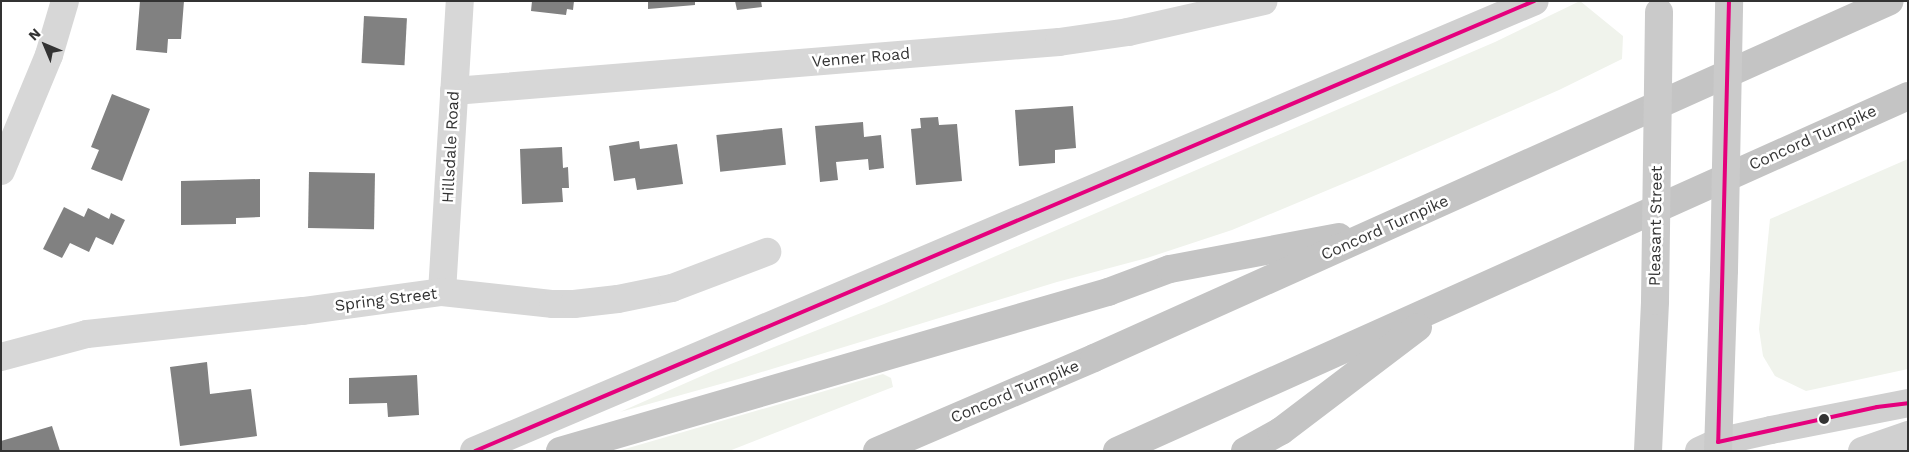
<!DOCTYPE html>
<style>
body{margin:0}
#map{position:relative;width:1909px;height:452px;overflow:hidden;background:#fff;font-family:"Work Sans",sans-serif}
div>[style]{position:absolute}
.green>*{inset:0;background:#f0f3ec}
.building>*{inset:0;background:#818181;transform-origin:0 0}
.street>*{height:28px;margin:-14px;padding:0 14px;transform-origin:14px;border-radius:14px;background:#d7d7d7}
.secondary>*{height:28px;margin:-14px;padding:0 14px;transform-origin:14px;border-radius:14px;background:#d0d0d0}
.primary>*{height:28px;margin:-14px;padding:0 14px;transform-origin:14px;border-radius:14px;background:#cacaca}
.highway>*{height:28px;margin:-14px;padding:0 14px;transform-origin:14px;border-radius:14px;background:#c4c4c4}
.primary-bridge>*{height:28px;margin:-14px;padding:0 14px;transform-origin:14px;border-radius:14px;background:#cacaca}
.bus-1>*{height:4px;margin:-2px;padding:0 2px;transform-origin:2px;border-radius:2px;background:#e5007d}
.dots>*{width:14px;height:14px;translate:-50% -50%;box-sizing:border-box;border:2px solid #fff;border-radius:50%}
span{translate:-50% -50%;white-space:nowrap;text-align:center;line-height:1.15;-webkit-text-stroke:5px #fff;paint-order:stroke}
.street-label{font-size:16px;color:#333}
.frame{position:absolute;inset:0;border:2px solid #333;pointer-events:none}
.north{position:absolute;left:20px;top:20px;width:50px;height:50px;-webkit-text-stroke:4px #fff;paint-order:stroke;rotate:315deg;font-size:14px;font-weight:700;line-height:20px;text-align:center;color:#333}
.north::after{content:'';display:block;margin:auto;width:18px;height:22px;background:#333;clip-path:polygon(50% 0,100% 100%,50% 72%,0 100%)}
</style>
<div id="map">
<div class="green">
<i style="clip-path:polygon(1580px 1px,1623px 36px,1622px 59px,1559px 90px,1371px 172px,1232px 230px,1147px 258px,1057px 282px,742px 378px,620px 412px,713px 371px,884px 304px,1495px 42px)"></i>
<i style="clip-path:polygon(1908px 159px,1908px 369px,1806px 391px,1775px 376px,1763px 356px,1759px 329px,1770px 219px)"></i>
<i style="clip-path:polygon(883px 374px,891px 378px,893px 387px,729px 451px,618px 451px)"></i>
</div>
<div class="building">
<i style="clip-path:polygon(140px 1px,184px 1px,181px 39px,168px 39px,167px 53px,136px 50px)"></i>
<i style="clip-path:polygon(532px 1px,574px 1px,573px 10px,567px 9px,566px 15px,531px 11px)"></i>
<i style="clip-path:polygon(648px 1px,695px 1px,695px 5px,648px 9px)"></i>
<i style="clip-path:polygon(735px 1px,761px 1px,762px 7px,737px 10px)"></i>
<i style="left:364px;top:16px;width:43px;height:47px;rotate:3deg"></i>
<i style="clip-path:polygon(112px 94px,150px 109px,122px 181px,91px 169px,99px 150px,91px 147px)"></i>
<i style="clip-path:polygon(1073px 106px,1076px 148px,1055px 150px,1055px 163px,1019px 166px,1015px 110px)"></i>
<i style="clip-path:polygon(938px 117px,939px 125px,957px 124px,962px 181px,916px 185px,911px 129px,921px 128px,920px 118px)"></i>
<i style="clip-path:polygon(863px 122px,864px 137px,881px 135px,884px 168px,869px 170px,868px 159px,836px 162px,838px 180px,820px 182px,815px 126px)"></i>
<i style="left:782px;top:128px;width:37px;height:66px;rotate:84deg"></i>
<i style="clip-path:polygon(639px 141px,640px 149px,677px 144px,683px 184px,637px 190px,635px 178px,614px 181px,609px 146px)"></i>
<i style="clip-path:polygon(562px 147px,563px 168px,568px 167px,569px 188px,562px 188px,563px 202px,522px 204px,520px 149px)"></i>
<i style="left:309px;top:172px;width:66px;height:56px;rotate:1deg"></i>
<i style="clip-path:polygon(260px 179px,260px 217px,236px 218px,236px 224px,181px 225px,181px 181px)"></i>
<i style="clip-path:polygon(64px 207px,84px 217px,88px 208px,109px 219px,111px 213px,125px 220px,113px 245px,96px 237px,89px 252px,70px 243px,62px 258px,43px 249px)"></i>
<i style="clip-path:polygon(207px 362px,210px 394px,251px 389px,257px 436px,180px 446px,170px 367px)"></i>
<i style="clip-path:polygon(417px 375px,419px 415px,388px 417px,387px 403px,349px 404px,349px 378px)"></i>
<i style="clip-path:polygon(52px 426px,60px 451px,1px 451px,1px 441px)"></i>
</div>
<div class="street">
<i style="left:454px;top:91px;width:607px;rotate:-4.63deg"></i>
<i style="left:1059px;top:42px;width:70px;rotate:-8.2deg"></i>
<i style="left:1128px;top:32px;width:139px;rotate:-12.8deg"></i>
<i style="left:1px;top:171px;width:126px;rotate:-67.5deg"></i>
<i style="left:49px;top:55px;width:56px;rotate:-73.5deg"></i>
<i style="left:442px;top:292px;width:292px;rotate:-86.5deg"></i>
<i style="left:1px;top:357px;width:89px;rotate:-15deg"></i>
<i style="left:87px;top:334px;width:217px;rotate:-6.1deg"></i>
<i style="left:303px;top:311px;width:140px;rotate:-7.8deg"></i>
<i style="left:442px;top:292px;width:112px;rotate:6.2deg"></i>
<i style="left:553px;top:304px;width:21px"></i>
<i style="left:574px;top:304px;width:44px;rotate:-6.5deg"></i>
<i style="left:618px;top:299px;width:55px;rotate:-11.5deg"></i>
<i style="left:672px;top:288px;width:102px;rotate:-20.8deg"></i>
</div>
<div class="secondary">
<i style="left:474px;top:451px;width:1152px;rotate:-22.98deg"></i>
<i style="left:1699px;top:451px;width:21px;rotate:-25deg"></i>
<i style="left:1718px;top:442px;width:54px;rotate:-12.8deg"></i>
<i style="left:1771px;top:430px;width:140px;rotate:-11.1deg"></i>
<i style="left:1862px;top:451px;width:49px;rotate:-19.2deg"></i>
</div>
<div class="primary">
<i style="left:1648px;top:451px;width:150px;rotate:-87.3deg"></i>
<i style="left:1718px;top:451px;width:181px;rotate:-88.1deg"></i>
</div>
<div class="highway">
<i style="left:560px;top:451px;width:571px;rotate:-16.18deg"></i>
<i style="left:1108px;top:292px;width:66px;rotate:-20.4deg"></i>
<i style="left:1170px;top:269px;width:172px;rotate:-10.7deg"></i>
<i style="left:877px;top:451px;width:236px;rotate:-23.2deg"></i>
<i style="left:1094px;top:358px;width:872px;rotate:-24.16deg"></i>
<i style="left:1117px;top:451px;width:867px;rotate:-24.17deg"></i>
<i style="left:1245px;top:451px;width:41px;rotate:-29.1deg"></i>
<i style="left:1281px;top:431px;width:172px;rotate:-37.2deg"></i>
</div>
<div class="primary-bridge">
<i style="left:1724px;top:270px;width:269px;rotate:-88.9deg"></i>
<i style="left:1655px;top:301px;width:289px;rotate:-89.2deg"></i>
</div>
<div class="bus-1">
<i style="left:1729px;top:1px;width:441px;rotate:91.4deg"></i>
<i style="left:1718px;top:442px;width:163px;rotate:-12.4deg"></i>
<i style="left:1877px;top:407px;width:31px;rotate:-7deg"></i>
<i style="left:475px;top:451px;width:1151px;rotate:-23.02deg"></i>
</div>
<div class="dots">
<i style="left:1824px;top:419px;background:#333"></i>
</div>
<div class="street-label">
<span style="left:861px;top:58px;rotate:-5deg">Venner Road</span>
<span style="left:1813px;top:138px;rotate:-24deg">Concord Turnpike</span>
<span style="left:451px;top:147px;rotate:-87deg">Hillsdale Road</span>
<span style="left:1656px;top:226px;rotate:-89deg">Pleasant Street</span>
<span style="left:1385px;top:228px;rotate:-24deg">Concord Turnpike</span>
<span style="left:386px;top:300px;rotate:-7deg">Spring Street</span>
<span style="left:1015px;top:392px;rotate:-23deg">Concord Turnpike</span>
</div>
<div class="frame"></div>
<div class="north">N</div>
</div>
